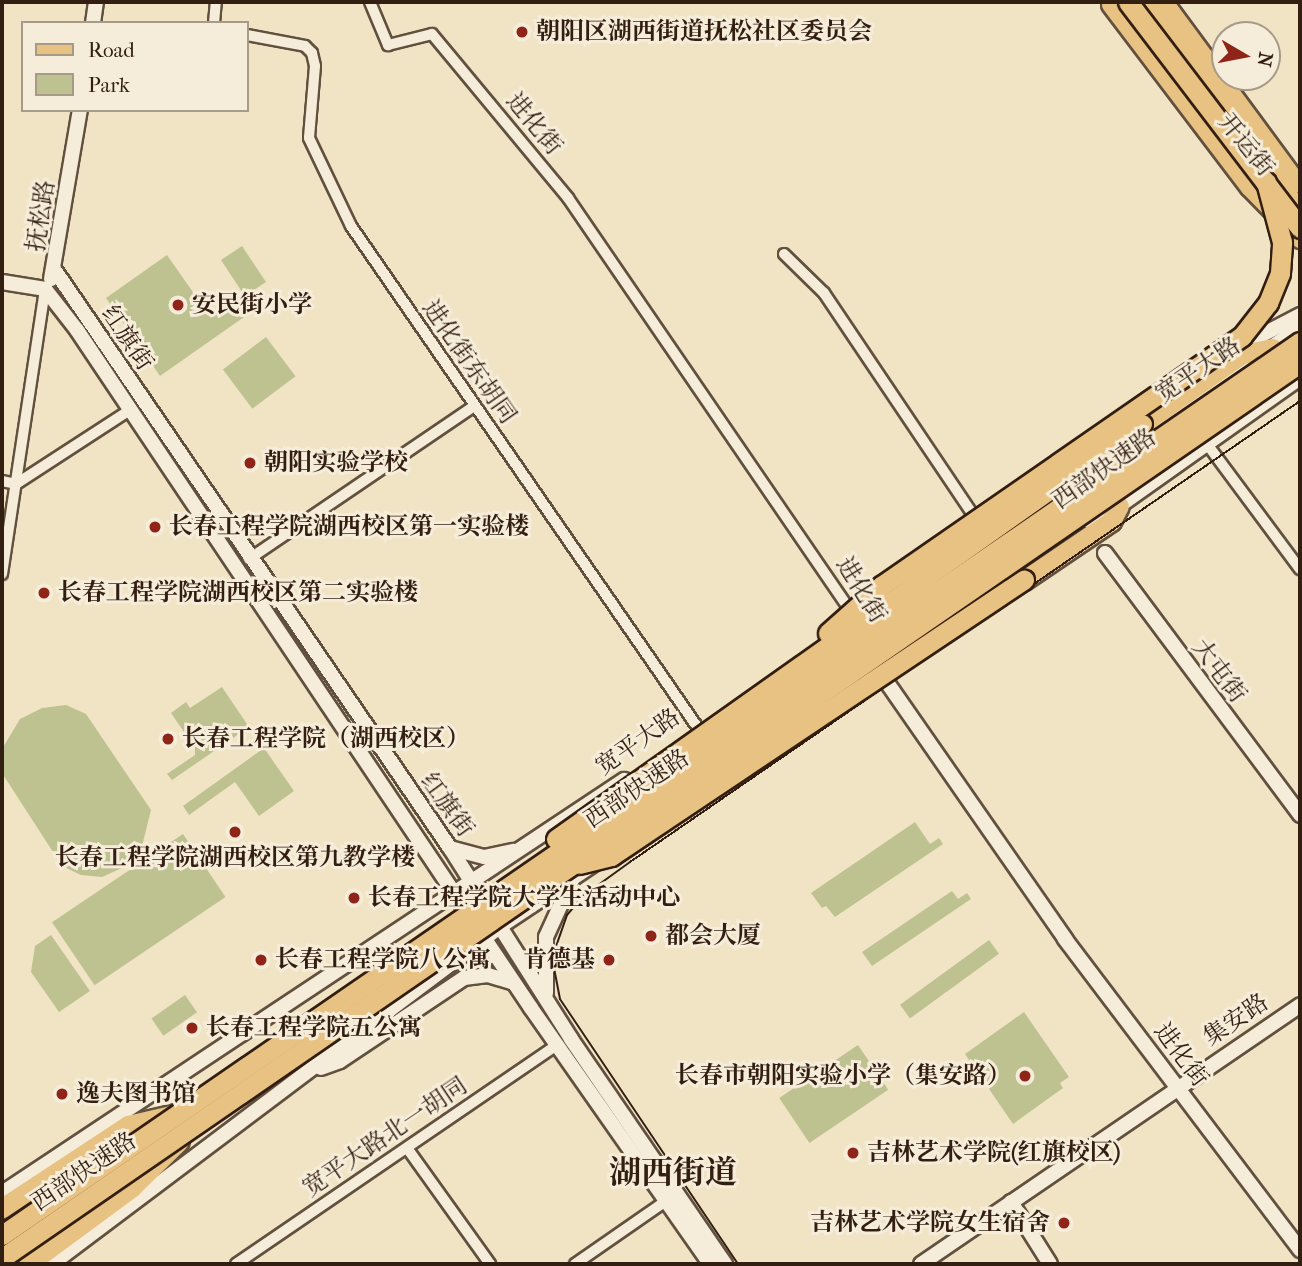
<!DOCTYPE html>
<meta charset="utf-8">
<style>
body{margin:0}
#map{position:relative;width:1302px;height:1266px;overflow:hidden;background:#f0e4c5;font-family:"IM FELL French Canon","Noto Serif SC",serif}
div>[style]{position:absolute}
.green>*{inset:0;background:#bec291;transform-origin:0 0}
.roads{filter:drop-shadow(2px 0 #62503f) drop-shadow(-2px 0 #62503f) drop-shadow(0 2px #62503f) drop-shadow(0 -2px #62503f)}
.street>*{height:10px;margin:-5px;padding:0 5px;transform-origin:5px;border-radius:5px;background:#f5edd9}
.secondary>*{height:14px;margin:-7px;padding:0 7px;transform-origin:7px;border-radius:7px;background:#f5edd9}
.primary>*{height:16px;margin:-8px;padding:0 8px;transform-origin:8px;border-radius:8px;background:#e8c282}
.highway>*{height:19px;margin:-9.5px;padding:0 9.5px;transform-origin:9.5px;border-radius:9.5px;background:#e8c282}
.tram>*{height:2px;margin:-1px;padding:0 1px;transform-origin:1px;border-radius:1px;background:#331e12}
.bridges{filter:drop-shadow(2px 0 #331e12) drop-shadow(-2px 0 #331e12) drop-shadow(0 2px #331e12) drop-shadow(0 -2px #331e12)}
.highway-bridge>*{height:19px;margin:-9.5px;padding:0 9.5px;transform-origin:9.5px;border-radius:9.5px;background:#e8c282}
.dots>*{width:19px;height:19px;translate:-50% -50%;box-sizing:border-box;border:4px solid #f5edd9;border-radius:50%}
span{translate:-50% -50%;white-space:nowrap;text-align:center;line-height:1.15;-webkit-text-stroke:6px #f5edd9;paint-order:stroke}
.poi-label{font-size:24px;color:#331e12;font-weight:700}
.left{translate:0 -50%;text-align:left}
.right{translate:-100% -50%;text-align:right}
.street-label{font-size:24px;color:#331e12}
.district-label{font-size:32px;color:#331e12;font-weight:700}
.frame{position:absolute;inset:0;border:4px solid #331e12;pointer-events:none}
.legend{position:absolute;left:21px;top:21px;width:228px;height:91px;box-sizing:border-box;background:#f5edd9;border:2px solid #a79a89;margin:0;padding:9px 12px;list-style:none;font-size:21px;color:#331e12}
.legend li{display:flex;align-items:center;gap:14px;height:35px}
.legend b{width:35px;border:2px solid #a79a89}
.north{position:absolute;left:1211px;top:21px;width:70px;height:70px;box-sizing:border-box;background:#f5edd9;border:2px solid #a79a89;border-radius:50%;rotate:100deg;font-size:19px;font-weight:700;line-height:28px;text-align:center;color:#331e12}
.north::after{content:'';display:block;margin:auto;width:24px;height:32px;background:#8f2418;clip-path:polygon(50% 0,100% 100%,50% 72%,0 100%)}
</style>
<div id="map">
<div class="green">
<i style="clip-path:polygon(242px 246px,266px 282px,245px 296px,254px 310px,160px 376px,106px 298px,167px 255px,211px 318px,244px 295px,221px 260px)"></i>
<i style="left:266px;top:337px;width:49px;height:54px;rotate:53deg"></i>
<i style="clip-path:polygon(222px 687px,249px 727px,172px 780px,167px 774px,195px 755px,195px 748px,171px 713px,186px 702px,190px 708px)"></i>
<i style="clip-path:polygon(66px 705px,86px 714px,151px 810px,141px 850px,122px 868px,102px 877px,81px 875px,62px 866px,2px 773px,2px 749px,20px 719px,42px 708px)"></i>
<i style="clip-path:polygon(264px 748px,294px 791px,259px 816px,235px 782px,189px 815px,183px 806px)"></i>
<i style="clip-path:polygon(915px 822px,930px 844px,939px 838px,943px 844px,835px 917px,826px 906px,822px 908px,811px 893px)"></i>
<i style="left:183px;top:834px;width:76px;height:158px;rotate:56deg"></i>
<i style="clip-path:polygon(952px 891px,958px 899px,967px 893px,971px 899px,872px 966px,862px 952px)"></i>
<i style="clip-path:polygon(51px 935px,90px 991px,59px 1012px,31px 972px,35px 946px)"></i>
<i style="left:989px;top:940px;width:17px;height:110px;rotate:54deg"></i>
<i style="left:185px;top:995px;width:21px;height:41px;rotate:55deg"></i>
<i style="clip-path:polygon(1024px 1012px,1069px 1077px,1060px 1083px,1063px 1088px,1013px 1124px,965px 1054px)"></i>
<i style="left:858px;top:1045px;width:54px;height:95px;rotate:56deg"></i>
</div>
<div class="roads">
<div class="street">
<i style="left:370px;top:2px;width:47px;rotate:67.3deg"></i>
<i style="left:388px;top:45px;width:45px;rotate:-14deg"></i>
<i style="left:432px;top:34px;width:213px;rotate:50.3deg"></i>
<i style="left:568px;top:198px;width:506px;rotate:55.62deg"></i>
<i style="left:214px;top:23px;width:21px;rotate:-85deg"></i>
<i style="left:247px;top:35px;width:59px;rotate:10.7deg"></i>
<i style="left:305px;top:46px;width:10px;rotate:45deg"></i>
<i style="left:312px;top:53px;width:13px;rotate:77deg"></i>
<i style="left:315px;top:66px;width:72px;rotate:94.8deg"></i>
<i style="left:309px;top:138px;width:98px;rotate:64.5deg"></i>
<i style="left:351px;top:226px;width:610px;rotate:55.35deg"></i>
<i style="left:784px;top:254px;width:56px;rotate:44.3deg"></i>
<i style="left:824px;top:293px;width:276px;rotate:56.1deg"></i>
<i style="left:1207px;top:444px;width:156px;rotate:53.4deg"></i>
<i style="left:2px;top:481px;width:14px;rotate:12deg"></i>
<i style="left:16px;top:484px;width:136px;rotate:-33deg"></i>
<i style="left:249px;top:559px;width:272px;rotate:-34.2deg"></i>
<i style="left:2px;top:574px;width:288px;rotate:-81.4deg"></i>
<i style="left:407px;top:1148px;width:143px;rotate:54.4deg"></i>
<i style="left:236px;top:1264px;width:390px;rotate:-34.3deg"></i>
<i style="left:575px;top:1264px;width:111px;rotate:-34.7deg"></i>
</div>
<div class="secondary">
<i style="left:93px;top:23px;width:21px;rotate:-82deg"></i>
<i style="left:56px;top:272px;width:698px;rotate:55.63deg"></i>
<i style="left:450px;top:848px;width:226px;rotate:57.6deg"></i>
<i style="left:571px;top:1039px;width:273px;rotate:55.6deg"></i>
<i style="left:51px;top:279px;width:171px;rotate:-80.3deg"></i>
<i style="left:2px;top:282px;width:44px;rotate:9.2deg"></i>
<i style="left:45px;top:289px;width:52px;rotate:52deg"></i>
<i style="left:77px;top:330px;width:816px;rotate:56.19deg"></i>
<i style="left:531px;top:1008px;width:312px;rotate:55deg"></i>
<i style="left:1237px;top:348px;width:71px;rotate:-27.6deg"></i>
<i style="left:1153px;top:427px;width:177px;rotate:-34deg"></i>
<i style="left:1087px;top:520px;width:35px;rotate:-24deg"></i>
<i style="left:1119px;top:506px;width:222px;rotate:-35.3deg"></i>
<i style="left:1105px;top:553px;width:327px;rotate:53.3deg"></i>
<i style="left:877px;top:668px;width:330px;rotate:55.2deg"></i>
<i style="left:1065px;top:939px;width:390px;rotate:52.9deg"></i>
<i style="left:450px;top:848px;width:35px;rotate:15deg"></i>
<i style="left:484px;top:857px;width:30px;rotate:-12deg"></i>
<i style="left:546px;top:993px;width:56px;rotate:-90deg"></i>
<i style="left:546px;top:937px;width:63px;rotate:-65.5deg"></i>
<i style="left:321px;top:1068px;width:20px;rotate:-20deg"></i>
<i style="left:340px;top:1061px;width:149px;rotate:-33.8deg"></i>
<i style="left:464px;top:978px;width:24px;rotate:-7deg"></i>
<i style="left:488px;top:975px;width:27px;rotate:17deg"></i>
<i style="left:2px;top:1193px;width:747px;rotate:-33.58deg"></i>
<i style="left:1011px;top:1202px;width:73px;rotate:57.8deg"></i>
<i style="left:52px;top:1264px;width:562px;rotate:-36.97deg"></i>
<i style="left:501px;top:926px;width:112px;rotate:-33.7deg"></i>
<i style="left:921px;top:1264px;width:459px;rotate:-34.3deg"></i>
</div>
<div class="primary">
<i style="left:1165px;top:2px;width:227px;rotate:53.6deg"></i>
<i style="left:1110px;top:5px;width:230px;rotate:52.8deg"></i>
<i style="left:1249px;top:188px;width:73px;rotate:45.6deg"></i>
</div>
<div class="highway">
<i style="left:1144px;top:2px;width:262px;rotate:53.4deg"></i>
<i style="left:1142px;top:424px;width:122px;rotate:-35deg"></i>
<i style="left:1242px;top:354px;width:31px;rotate:-11deg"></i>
<i style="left:1024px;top:580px;width:105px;rotate:-34.1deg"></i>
<i style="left:1111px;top:521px;width:17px;rotate:-62deg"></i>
<i style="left:2px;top:1208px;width:151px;rotate:-33.4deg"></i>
<i style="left:128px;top:1125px;width:52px;rotate:-13.2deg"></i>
<i style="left:28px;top:1264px;width:128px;rotate:-36.4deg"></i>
<i style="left:131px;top:1188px;width:67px;rotate:-44.4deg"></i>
</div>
</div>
<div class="tram">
<i style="left:738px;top:1264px;width:319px;rotate:-123.9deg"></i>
<i style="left:560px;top:999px;width:42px;rotate:-101deg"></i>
<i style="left:552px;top:958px;width:46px;rotate:-70.8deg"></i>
<i style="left:567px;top:915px;width:25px;rotate:-50deg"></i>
<i style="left:583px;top:896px;width:58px;rotate:-35.9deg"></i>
<i style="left:630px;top:862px;width:813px;rotate:-34.53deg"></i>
</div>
<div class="bridges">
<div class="highway-bridge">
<i style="left:1128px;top:2px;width:284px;rotate:52.7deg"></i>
<i style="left:828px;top:633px;width:71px;rotate:-41.6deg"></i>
<i style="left:881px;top:586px;width:439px;rotate:-34.7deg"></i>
<i style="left:1242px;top:336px;width:42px;rotate:-51.8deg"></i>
<i style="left:1268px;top:303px;width:32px;rotate:-68deg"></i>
<i style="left:1280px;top:273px;width:31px;rotate:-86deg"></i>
<i style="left:1282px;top:242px;width:62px;rotate:-104.9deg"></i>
<i style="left:556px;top:839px;width:718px;rotate:-35.31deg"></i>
<i style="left:579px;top:864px;width:33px;rotate:-14deg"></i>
<i style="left:611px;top:856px;width:497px;rotate:-33.8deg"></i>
<i style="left:2px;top:1235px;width:1576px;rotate:-34.53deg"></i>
<i style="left:2px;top:1258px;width:1577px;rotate:-34.59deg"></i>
</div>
</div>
<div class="dots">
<i style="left:522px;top:32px;background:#8f2418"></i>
<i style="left:178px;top:305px;background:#8f2418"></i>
<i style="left:250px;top:463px;background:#8f2418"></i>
<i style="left:155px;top:527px;background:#8f2418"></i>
<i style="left:44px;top:593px;background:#8f2418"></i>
<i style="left:168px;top:739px;background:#8f2418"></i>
<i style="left:235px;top:832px;background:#8f2418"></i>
<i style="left:354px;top:898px;background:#8f2418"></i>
<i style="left:651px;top:936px;background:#8f2418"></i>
<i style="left:261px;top:960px;background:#8f2418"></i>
<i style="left:609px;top:960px;background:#8f2418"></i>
<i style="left:192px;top:1028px;background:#8f2418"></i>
<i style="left:1025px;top:1076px;background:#8f2418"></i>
<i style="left:62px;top:1094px;background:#8f2418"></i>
<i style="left:853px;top:1153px;background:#8f2418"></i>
<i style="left:1064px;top:1223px;background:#8f2418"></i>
</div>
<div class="poi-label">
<span class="left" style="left:536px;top:32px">朝阳区湖西街道抚松社区委员会</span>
<span class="left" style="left:192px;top:305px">安民街小学</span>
<span class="left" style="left:264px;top:463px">朝阳实验学校</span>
<span class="left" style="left:169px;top:527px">长春工程学院湖西校区第一实验楼</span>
<span class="left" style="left:58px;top:593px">长春工程学院湖西校区第二实验楼</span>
<span class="left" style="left:182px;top:739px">长春工程学院（湖西校区）</span>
<span style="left:235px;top:858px">长春工程学院湖西校区第九教学楼</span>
<span class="left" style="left:368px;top:898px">长春工程学院大学生活动中心</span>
<span class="left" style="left:665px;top:936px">都会大厦</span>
<span class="left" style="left:275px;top:960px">长春工程学院八公寓</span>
<span class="right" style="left:595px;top:960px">肯德基</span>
<span class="left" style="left:206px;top:1028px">长春工程学院五公寓</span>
<span class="right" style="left:1011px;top:1076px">长春市朝阳实验小学（集安路）</span>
<span class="left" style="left:76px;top:1094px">逸夫图书馆</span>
<span class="left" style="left:867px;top:1153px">吉林艺术学院(红旗校区)</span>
<span class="right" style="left:1050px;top:1223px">吉林艺术学院女生宿舍</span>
</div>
<div class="street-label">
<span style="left:534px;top:124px;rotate:50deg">进化街</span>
<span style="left:1246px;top:145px;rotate:51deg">开运街</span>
<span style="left:41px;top:216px;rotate:-81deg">抚松路</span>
<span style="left:127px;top:338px;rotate:56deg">红旗街</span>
<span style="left:469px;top:362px;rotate:55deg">进化街东胡同</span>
<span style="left:1198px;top:370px;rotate:-34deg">宽平大路</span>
<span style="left:1104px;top:469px;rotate:-35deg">西部快速路</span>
<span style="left:861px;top:590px;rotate:58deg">进化街</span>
<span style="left:1219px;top:671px;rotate:53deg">大屯街</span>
<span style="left:638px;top:742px;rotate:-35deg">宽平大路</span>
<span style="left:637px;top:789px;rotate:-34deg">西部快速路</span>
<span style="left:447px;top:805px;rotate:54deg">红旗街</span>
<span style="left:1236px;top:1020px;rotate:-34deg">集安路</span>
<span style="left:1181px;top:1055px;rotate:53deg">进化街</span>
<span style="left:385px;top:1137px;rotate:-34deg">宽平大路北一胡同</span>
<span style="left:84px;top:1172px;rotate:-34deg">西部快速路</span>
</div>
<div class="district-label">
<span style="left:673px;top:1173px">湖西街道</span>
</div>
<div class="frame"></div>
<ul class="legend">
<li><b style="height:9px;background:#e8c282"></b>Road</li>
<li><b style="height:19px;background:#bec291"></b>Park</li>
</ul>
<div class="north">N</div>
</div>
